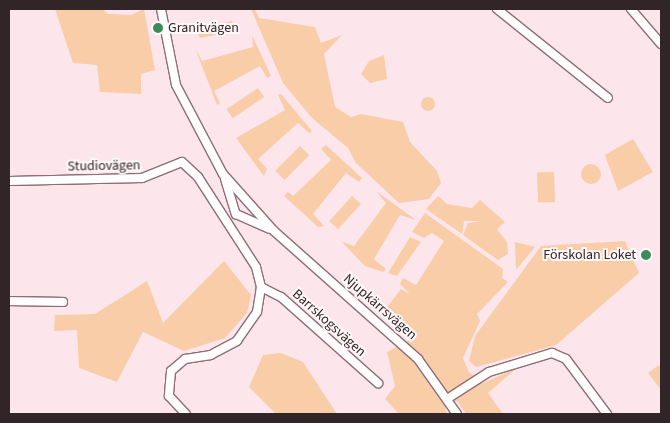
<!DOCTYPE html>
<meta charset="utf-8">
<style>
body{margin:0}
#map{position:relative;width:670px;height:423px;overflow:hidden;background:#fce6ec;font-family:"Source Sans 3",sans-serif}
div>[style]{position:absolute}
.green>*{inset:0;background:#f8cda8;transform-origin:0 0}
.round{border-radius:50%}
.roads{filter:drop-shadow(1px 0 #8d6e76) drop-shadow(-1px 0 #8d6e76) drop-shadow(0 1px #8d6e76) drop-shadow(0 -1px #8d6e76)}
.minor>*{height:8px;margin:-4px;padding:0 4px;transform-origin:4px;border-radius:4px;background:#fff}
.dots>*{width:14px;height:14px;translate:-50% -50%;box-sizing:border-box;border:2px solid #fff8f9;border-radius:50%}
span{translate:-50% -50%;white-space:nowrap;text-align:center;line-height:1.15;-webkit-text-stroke:4px #fff8f9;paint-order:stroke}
.poi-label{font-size:14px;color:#322528}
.left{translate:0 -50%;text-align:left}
.right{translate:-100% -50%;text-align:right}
.street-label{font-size:14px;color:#322528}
.frame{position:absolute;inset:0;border:10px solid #322528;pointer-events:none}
</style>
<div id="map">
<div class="green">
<i style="clip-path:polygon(55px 9px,103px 9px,108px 14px,131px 15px,144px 9px,155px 70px,141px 74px,141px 94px,100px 92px,97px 65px,73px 63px)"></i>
<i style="clip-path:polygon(251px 9px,255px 9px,259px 18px,315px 27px,321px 43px,342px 35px,324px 54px,335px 107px,351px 117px,361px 114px,403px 122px,410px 142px,437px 171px,441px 183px,429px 199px,399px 203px,356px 163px,348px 148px,312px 118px,283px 83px)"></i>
<i style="clip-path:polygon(232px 21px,235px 31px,200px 38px,196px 29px)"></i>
<i style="clip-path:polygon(252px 35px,271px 76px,267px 78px,260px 66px,214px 91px,220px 103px,217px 105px,195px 48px,202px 61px,253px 47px)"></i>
<i style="clip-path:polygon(384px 55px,387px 79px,370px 83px,361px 74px,369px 61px)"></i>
<i style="left:258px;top:88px;width:11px;height:38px;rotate:56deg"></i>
<i style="clip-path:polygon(281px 94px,312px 131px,309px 133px,298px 123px,258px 159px,267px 169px,264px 176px,236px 138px,285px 110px,278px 95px)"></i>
<i class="round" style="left:421px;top:97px;width:14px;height:14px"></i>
<i style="clip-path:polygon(633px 139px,653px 172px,618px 191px,605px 155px)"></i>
<i style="clip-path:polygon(326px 145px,362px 178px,359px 182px,346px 173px,313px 214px,324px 226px,318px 227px,284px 196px,288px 192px,293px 196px,331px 160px,321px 149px)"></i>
<i style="left:300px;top:146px;width:13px;height:35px;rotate:45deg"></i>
<i class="round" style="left:581px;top:164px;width:20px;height:20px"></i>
<i style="left:554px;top:172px;width:30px;height:17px;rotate:88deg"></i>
<i style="clip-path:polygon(376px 191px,416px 220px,400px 215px,374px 259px,386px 269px,383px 272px,365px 266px,342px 242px,354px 246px,386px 203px)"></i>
<i style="left:352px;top:196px;width:12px;height:34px;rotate:42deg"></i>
<i style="clip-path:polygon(438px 196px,447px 204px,472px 208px,480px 200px,505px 222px,497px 229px,507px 242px,508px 254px,498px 260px,463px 235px,468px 223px,482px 221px,464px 221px,462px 234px,426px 209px)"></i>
<i style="clip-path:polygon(425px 213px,503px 269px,502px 278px,508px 282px,477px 314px,480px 321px,463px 358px,469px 372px,483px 383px,517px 368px,488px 393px,503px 414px,466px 414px,457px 401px,445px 409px,448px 414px,399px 414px,385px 399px,395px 386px,387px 352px,411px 339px,381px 315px,401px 289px,410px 294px,400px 284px,403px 278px,416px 285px,444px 241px,432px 233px,424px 238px,412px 232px)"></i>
<i style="clip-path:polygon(410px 237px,421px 242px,397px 276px,388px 273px)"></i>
<i style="clip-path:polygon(625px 241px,639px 273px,556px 345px,476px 367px,469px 361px,475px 336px,541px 246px)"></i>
<i style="clip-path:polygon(515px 242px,535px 247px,516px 270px)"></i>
<i style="clip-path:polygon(224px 261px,251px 295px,247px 313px,225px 338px,184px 351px,143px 332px,117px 382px,79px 368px,77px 330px,54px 331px,55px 315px,95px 314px,147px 281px,163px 323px)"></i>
<i style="clip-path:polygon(281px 353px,303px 362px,337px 414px,276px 414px,249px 387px,263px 355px)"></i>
<i style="clip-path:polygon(659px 365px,661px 368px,661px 390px,648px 373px)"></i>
</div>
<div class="roads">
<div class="minor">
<i style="left:161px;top:9px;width:77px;rotate:78.8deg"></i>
<i style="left:176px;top:85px;width:101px;rotate:62.2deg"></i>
<i style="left:223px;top:174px;width:76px;rotate:48.2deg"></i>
<i style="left:274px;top:231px;width:193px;rotate:41.6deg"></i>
<i style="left:418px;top:359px;width:67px;rotate:54.7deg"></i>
<i style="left:497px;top:9px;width:142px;rotate:38.7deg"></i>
<i style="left:631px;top:9px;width:46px;rotate:49.4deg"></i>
<i style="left:225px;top:179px;width:37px;rotate:73deg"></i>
<i style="left:236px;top:214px;width:36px;rotate:24deg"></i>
<i style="left:9px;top:181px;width:133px;rotate:-1.3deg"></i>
<i style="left:142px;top:178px;width:43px;rotate:-21.8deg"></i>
<i style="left:182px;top:162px;width:22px;rotate:43deg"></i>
<i style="left:198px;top:177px;width:107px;rotate:57.2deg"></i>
<i style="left:256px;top:267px;width:21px;rotate:76deg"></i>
<i style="left:261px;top:287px;width:25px;rotate:99deg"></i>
<i style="left:257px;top:312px;width:35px;rotate:125deg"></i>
<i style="left:237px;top:341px;width:30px;rotate:152deg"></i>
<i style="left:211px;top:355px;width:26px;rotate:171deg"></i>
<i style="left:185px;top:359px;width:18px;rotate:139deg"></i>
<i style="left:171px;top:371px;width:25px;rotate:95deg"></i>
<i style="left:169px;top:396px;width:25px;rotate:47deg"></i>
<i style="left:261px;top:287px;width:22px;rotate:27deg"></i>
<i style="left:281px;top:297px;width:130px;rotate:41.6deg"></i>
<i style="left:9px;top:301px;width:54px;rotate:1.1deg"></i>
<i style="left:447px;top:399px;width:50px;rotate:-32.7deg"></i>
<i style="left:489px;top:372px;width:66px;rotate:-16.8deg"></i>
<i style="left:552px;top:353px;width:15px;rotate:23deg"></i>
<i style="left:566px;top:359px;width:69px;rotate:53.3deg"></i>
</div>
</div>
<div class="dots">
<i style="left:158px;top:28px;background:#3a8c5d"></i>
<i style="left:646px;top:255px;background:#3a8c5d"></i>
</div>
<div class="poi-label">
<span class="left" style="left:168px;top:28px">Granitvägen</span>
<span class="right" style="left:636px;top:255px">Förskolan Loket</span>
</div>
<div class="street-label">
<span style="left:104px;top:166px;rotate:-1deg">Studiovägen</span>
<span style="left:380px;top:307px;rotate:41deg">Njupkärrsvägen</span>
<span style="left:329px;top:323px;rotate:42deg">Barrskogsvägen</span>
</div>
<div class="frame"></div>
</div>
